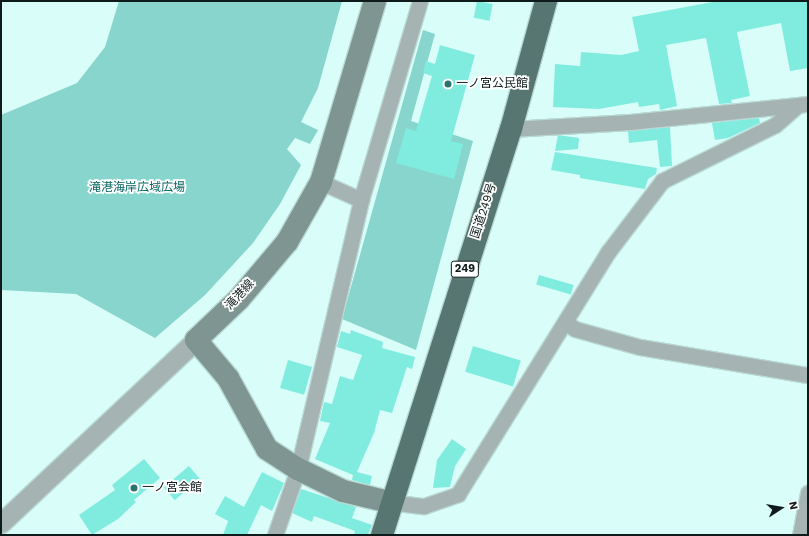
<!DOCTYPE html>
<meta charset="utf-8">
<style>
body{margin:0}
#map{position:relative;width:809px;height:536px;overflow:hidden;background:#d9fdf8;font-family:"Work Sans","Noto Sans JP",sans-serif}
div>[style]{position:absolute}
.green>*{inset:0;background:#87d5cc}
.building>*{inset:0;background:#80ece0;transform-origin:0 0}
.roads{filter:drop-shadow(1px 0 #b9d9d4) drop-shadow(-1px 0 #b9d9d4) drop-shadow(0 1px #b9d9d4) drop-shadow(0 -1px #b9d9d4)}
.minor>*{height:15px;margin:-7.5px;padding:0 7.5px;transform-origin:7.5px;border-radius:7.5px;background:#a5b4b2}
.tertiary>*{height:19px;margin:-9.5px;padding:0 9.5px;transform-origin:9.5px;border-radius:9.5px;background:#a5b4b2}
.secondary>*{height:22px;margin:-11px;padding:0 11px;transform-origin:11px;border-radius:11px;background:#7f9592}
.trunk>*{height:22px;margin:-11px;padding:0 11px;transform-origin:11px;border-radius:11px;background:#577571}
.dots>*{width:11px;height:11px;translate:-50% -50%;box-sizing:border-box;border:2px solid #fff;border-radius:50%}
span{translate:-50% -50%;white-space:nowrap;text-align:center;line-height:1.15;-webkit-text-stroke:3.5px #fff;paint-order:stroke}
.shield-label span{padding:1px 3px;background:#fff;border:1px solid;border-radius:3px;-webkit-text-stroke-width:0}
.shield-label{font-size:11px;color:#0e1b1a;font-weight:700}
.poi-label{font-size:12px;color:#0e1b1a}
.left{translate:0 -50%;text-align:left}
.park-label{font-size:12px;color:#05655e}
.street-label{font-size:12px;color:#0e1b1a}
.frame{position:absolute;inset:0;border:2px solid #0e1b1a;pointer-events:none}
.north{position:absolute;left:761px;top:488px;width:40px;height:40px;-webkit-text-stroke:3px #fff;paint-order:stroke;rotate:78deg;font-size:11px;font-weight:700;line-height:16px;text-align:center;color:#0e1b1a}
.north::after{content:'';display:block;margin:auto;width:14px;height:18px;background:#0e1b1a;clip-path:polygon(50% 0,100% 100%,50% 72%,0 100%)}
</style>
<div id="map">
<div class="green">
<i style="clip-path:polygon(119px 1px,342px 1px,318px 88px,301px 122px,318px 130px,310px 144px,295px 138px,287px 149px,301px 165px,280px 204px,253px 243px,205px 295px,155px 338px,76px 294px,1px 290px,1px 115px,77px 83px,105px 47px)"></i>
<i style="clip-path:polygon(423px 30px,435px 34px,411px 121px,473px 141px,416px 350px,342px 319px)"></i>
</div>
<div class="building">
<i style="left:477px;top:1px;width:16px;height:17px;rotate:11deg"></i>
<i style="clip-path:polygon(718px 1px,808px 1px,808px 68px,790px 71px,781px 23px,737px 32px,750px 96px,731px 100px,732px 103px,719px 104px,706px 38px,666px 45px,677px 106px,660px 110px,659px 104px,639px 107px,638px 102px,599px 109px,553px 107px,555px 64px,580px 66px,581px 52px,621px 55px,639px 51px,632px 17px)"></i>
<i style="clip-path:polygon(440px 45px,475px 55px,451px 141px,463px 144px,454px 179px,396px 163px,406px 128px,416px 131px,432px 76px,423px 73px,426px 61px,435px 64px)"></i>
<i style="clip-path:polygon(759px 118px,760px 123px,728px 138px,715px 140px,712px 123px)"></i>
<i style="clip-path:polygon(670px 127px,672px 166px,660px 167px,657px 140px,629px 143px,628px 131px)"></i>
<i style="clip-path:polygon(558px 135px,579px 138px,578px 149px,555px 151px)"></i>
<i style="clip-path:polygon(555px 152px,657px 168px,656px 174px,648px 179px,645px 189px,580px 178px,580px 175px,551px 170px)"></i>
<i style="left:539px;top:275px;width:36px;height:10px;rotate:16deg"></i>
<i style="clip-path:polygon(351px 330px,383px 342px,382px 348px,415px 357px,412px 369px,407px 367px,392px 413px,380px 410px,374px 433px,357px 472px,372px 476px,370px 485px,352px 480px,353px 475px,315px 459px,330px 423px,320px 421px,324px 402px,332px 404px,340px 376px,353px 380px,362px 355px,337px 347px,341px 331px,350px 334px)"></i>
<i style="left:473px;top:346px;width:50px;height:27px;rotate:17deg"></i>
<i style="left:288px;top:360px;width:25px;height:29px;rotate:16deg"></i>
<i style="clip-path:polygon(452px 439px,466px 449px,455px 466px,450px 487px,433px 488px,437px 460px)"></i>
<i style="clip-path:polygon(144px 459px,160px 478px,134px 500px,136px 502px,118px 519px,92px 535px,79px 515px,115px 490px,112px 485px)"></i>
<i style="left:189px;top:466px;width:17px;height:33px;rotate:50deg"></i>
<i style="clip-path:polygon(262px 472px,284px 483px,272px 511px,261px 505px,247px 535px,223px 535px,228px 521px,215px 514px,225px 496px,244px 507px)"></i>
<i style="clip-path:polygon(301px 489px,356px 507px,352px 518px,372px 525px,368px 535px,354px 535px,355px 531px,314px 516px,312px 522px,292px 513px)"></i>
</div>
<div class="roads">
<div class="minor">
<i style="left:511px;top:129px;width:119px;rotate:-3.4deg"></i>
<i style="left:630px;top:122px;width:179px;rotate:-5.8deg"></i>
<i style="left:321px;top:182px;width:44px;rotate:24.2deg"></i>
<i style="left:565px;top:322px;width:12px;rotate:35deg"></i>
<i style="left:575px;top:329px;width:67px;rotate:15.5deg"></i>
<i style="left:640px;top:347px;width:170px;rotate:9.5deg"></i>
<i style="left:389px;top:502px;width:35px;rotate:7deg"></i>
<i style="left:424px;top:506px;width:36px;rotate:-19deg"></i>
<i style="left:458px;top:494px;width:285px;rotate:-58.2deg"></i>
<i style="left:608px;top:252px;width:89px;rotate:-52.7deg"></i>
<i style="left:662px;top:181px;width:126px;rotate:-26.4deg"></i>
<i style="left:775px;top:125px;width:28px;rotate:-41deg"></i>
<i style="left:275px;top:535px;width:70px;rotate:-70.8deg"></i>
<i style="left:298px;top:469px;width:276px;rotate:-76.8deg"></i>
<i style="left:361px;top:200px;width:208px;rotate:-73.5deg"></i>
<i style="left:800px;top:535px;width:43px;rotate:-79.2deg"></i>
</div>
<div class="tertiary">
<i style="left:1px;top:523px;width:267px;rotate:-43.2deg"></i>
</div>
<div class="secondary">
<i style="left:375px;top:1px;width:189px;rotate:106.6deg"></i>
<i style="left:321px;top:182px;width:69px;rotate:119.5deg"></i>
<i style="left:287px;top:242px;width:75px;rotate:130.1deg"></i>
<i style="left:239px;top:299px;width:59px;rotate:136.4deg"></i>
<i style="left:196px;top:340px;width:50px;rotate:49.9deg"></i>
<i style="left:228px;top:378px;width:81px;rotate:61.2deg"></i>
<i style="left:267px;top:449px;width:37px;rotate:33deg"></i>
<i style="left:298px;top:469px;width:50px;rotate:26.1deg"></i>
<i style="left:343px;top:491px;width:47px;rotate:13.4deg"></i>
</div>
<div class="trunk">
<i style="left:382px;top:535px;width:426px;rotate:-72.4deg"></i>
<i style="left:511px;top:129px;width:133px;rotate:-74.7deg"></i>
</div>
</div>
<div class="dots">
<i style="left:448px;top:84px;background:#2a726c"></i>
<i style="left:134px;top:488px;background:#2a726c"></i>
</div>
<div class="shield-label">
<span style="left:465px;top:269px">249</span>
</div>
<div class="poi-label">
<span class="left" style="left:456px;top:84px">一ノ宮公民館</span>
<span class="left" style="left:142px;top:488px">一ノ宮会館</span>
</div>
<div class="park-label">
<span style="left:137px;top:188px">滝港海岸広域広場</span>
</div>
<div class="street-label">
<span style="left:484px;top:211px;rotate:-72deg">国道249号</span>
<span style="left:240px;top:295px;rotate:-47deg">滝港線</span>
</div>
<div class="frame"></div>
<div class="north">N</div>
</div>
